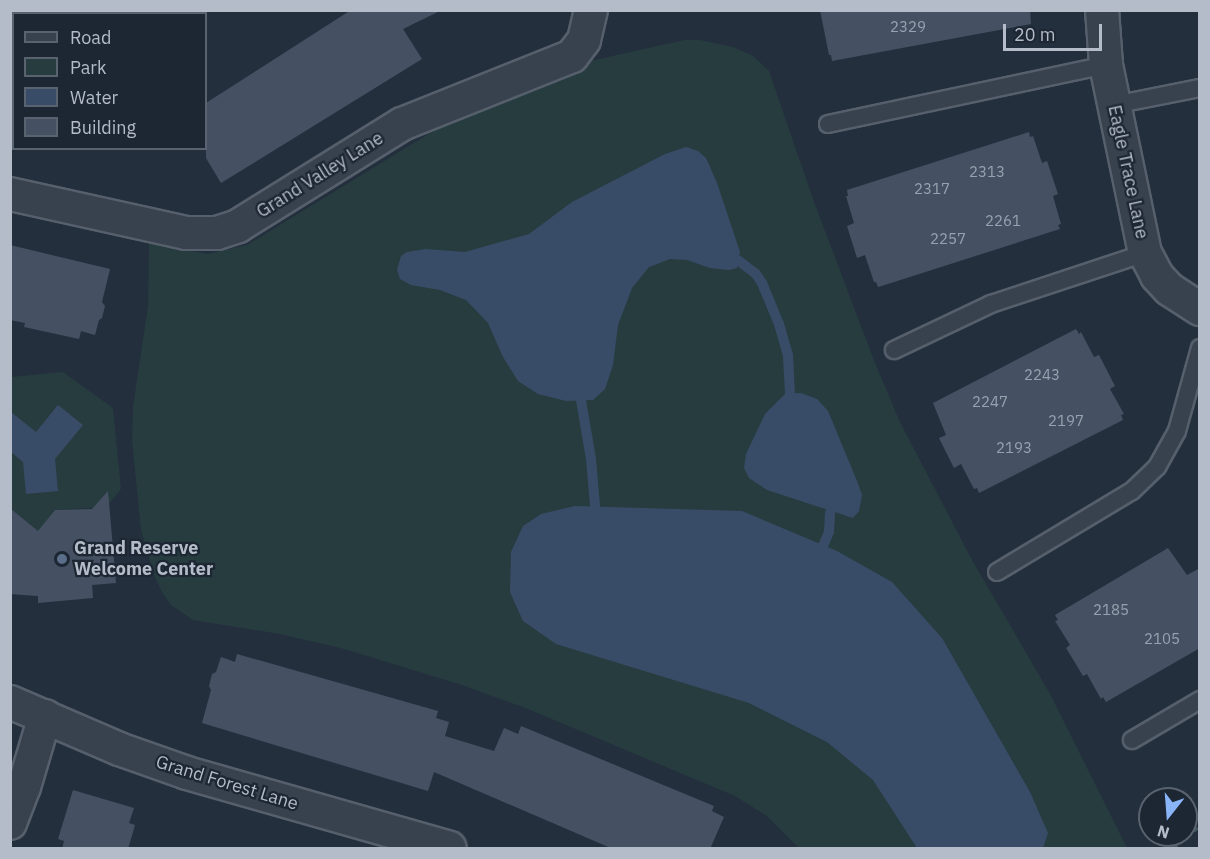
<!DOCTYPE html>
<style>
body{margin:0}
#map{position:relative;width:1210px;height:859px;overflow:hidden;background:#242f3e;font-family:"IBM Plex Sans",sans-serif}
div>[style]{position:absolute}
.green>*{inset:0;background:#263c3f}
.water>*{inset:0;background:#394c67}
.stream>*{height:10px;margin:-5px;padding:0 5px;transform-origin:5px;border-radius:5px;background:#394c67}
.building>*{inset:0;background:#455162}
.path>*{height:4px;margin-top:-2px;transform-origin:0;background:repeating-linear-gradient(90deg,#44595c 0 4.5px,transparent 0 9px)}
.roads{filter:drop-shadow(2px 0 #565f6c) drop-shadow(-2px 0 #565f6c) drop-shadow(0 2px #565f6c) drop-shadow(0 -2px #565f6c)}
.service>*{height:16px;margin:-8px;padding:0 8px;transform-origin:8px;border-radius:8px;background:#38414e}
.minor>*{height:32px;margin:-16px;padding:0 16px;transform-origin:16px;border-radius:16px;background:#38414e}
.dots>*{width:16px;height:16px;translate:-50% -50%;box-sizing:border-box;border:3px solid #1d2633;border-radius:50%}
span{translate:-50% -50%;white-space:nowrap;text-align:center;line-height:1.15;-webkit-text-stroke:4.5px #1d2633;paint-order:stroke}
.number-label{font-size:15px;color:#98a1af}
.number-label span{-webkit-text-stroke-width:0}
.street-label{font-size:18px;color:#b4bcc9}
.poi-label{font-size:18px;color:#b4bcc9;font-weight:700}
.left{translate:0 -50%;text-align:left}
.frame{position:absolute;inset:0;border:12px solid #b4bcc9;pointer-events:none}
.legend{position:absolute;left:12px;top:12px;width:195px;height:138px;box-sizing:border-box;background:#1d2633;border:2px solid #59626f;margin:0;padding:8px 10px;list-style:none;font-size:18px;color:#b4bcc9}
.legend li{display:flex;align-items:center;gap:12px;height:30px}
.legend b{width:30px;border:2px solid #59626f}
.north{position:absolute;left:1138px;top:787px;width:60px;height:60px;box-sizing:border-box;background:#1d2633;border:2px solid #59626f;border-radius:50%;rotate:197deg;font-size:16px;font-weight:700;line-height:24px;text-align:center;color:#b4bcc9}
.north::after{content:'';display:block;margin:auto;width:21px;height:27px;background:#8ab4f8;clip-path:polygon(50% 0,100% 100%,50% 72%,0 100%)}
.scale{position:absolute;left:1003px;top:24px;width:99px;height:27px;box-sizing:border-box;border:3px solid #b4bcc9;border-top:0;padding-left:8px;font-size:18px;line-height:21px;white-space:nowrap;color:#b4bcc9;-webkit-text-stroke:4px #1d2633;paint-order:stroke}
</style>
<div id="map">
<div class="green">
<i style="clip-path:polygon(684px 40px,700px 40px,733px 47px,753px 56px,769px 71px,814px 202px,875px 363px,900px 422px,972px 560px,1049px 692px,1127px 848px,799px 848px,767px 816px,735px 796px,528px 709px,462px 685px,344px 649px,280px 634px,193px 620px,171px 605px,162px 592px,154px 575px,141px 530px,132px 440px,133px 407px,148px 306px,149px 243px,208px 254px,247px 245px,440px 127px,565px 79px,590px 61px)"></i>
<i style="clip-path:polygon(63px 372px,113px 408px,121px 489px,106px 507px,55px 510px,48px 519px,43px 535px,14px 511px,11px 514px,11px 377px)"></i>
</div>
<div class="water">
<i style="clip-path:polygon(686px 147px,698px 151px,706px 158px,717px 183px,740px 252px,737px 268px,729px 270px,710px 268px,687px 260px,670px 259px,649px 267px,632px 288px,618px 325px,613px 365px,605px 389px,593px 400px,566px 401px,538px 394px,518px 381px,503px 357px,488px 323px,466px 300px,440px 290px,411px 285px,400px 279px,397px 270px,401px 256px,407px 252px,426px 249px,465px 252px,529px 234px,572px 202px,665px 154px)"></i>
<i style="clip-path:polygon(801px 393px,817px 399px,828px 411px,857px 481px,862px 495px,859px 511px,853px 518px,767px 490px,749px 478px,744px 468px,746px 454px,765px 414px,785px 394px)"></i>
<i style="clip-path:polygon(58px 405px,83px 425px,55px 459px,58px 491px,26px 494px,23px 462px,11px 452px,11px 412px,36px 432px)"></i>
<i style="clip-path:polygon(575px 506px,742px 511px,837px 551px,892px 582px,942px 638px,1030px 792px,1048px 833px,1043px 848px,917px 848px,873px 780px,827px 742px,749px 703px,556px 644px,523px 621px,510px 592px,511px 552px,523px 526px,541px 514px)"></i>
</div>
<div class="stream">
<i style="left:739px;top:261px;width:21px;rotate:37deg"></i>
<i style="left:756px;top:274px;width:11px;rotate:56deg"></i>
<i style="left:762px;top:283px;width:44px;rotate:67.5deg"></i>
<i style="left:779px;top:324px;width:33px;rotate:74deg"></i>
<i style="left:788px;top:356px;width:38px;rotate:87deg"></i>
<i style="left:581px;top:400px;width:60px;rotate:80.4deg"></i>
<i style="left:591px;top:459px;width:47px;rotate:85.1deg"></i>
<i style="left:823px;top:546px;width:15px;rotate:-67deg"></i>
<i style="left:829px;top:532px;width:19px;rotate:-87deg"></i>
</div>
<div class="building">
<i style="clip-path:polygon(351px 10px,442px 10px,403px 29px,422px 59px,221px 183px,206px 158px,206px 103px)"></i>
<i style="clip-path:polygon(820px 10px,1030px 10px,1031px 24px,832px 61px,831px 55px,829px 55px)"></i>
<i style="clip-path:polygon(1029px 132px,1030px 137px,1033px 136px,1042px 163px,1047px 161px,1058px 194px,1053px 196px,1061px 224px,1058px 225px,1060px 229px,891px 283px,878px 287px,876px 282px,874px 282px,865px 255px,857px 258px,847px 226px,854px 223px,846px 196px,848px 196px,847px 190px)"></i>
<i style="clip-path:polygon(10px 245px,110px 269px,102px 302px,105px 306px,102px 318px,99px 320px,95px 335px,81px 331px,79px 339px,24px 327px,25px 323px,10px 320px)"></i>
<i style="clip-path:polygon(1076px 329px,1079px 334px,1081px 332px,1094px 357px,1099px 355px,1115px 386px,1110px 389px,1124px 414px,1121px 415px,1123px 420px,979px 493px,977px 488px,974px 489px,961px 464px,954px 468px,939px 438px,946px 435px,933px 403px)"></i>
<i style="clip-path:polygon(108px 491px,116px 583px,92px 585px,93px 598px,38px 603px,38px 596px,10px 594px,10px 508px,38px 531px,55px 510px,92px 509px)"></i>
<i style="clip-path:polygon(1168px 548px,1187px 575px,1200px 568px,1200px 648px,1106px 702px,1103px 697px,1101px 699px,1087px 674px,1083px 676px,1074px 661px,1066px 648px,1070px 645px,1055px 621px,1058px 620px,1055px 615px)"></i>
<i style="clip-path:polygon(237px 654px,438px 711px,436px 718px,449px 722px,445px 736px,494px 751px,504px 728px,518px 734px,521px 726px,714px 806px,712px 811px,724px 817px,710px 849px,613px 849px,434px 772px,428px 791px,202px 723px,211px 690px,209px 686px,212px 674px,216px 672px,221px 657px,235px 662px)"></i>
<i style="clip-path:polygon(73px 790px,134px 808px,129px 823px,135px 825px,128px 849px,62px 849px,64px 841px,58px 839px)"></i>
</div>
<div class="path">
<i style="left:1173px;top:848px;width:35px;rotate:-40deg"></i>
</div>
<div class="roads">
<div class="service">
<i style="left:1114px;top:105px;width:88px;rotate:-11.2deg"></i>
<i style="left:828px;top:124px;width:284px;rotate:-12deg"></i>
<i style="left:894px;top:350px;width:107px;rotate:-25.4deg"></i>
<i style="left:991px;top:304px;width:162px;rotate:-18.3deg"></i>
<i style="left:997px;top:572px;width:157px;rotate:-31deg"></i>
<i style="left:1132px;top:491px;width:35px;rotate:-44deg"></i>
<i style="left:1157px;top:467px;width:41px;rotate:-60.9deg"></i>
<i style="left:1177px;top:431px;width:86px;rotate:-74.5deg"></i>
<i style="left:1132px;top:740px;width:79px;rotate:-30.5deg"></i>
</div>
<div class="minor">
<i style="left:1102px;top:10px;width:55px;rotate:85.8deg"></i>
<i style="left:1106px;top:65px;width:192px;rotate:78.3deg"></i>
<i style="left:1145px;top:253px;width:26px;rotate:62deg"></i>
<i style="left:1157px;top:276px;width:18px;rotate:47deg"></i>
<i style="left:1169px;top:289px;width:37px;rotate:33deg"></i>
<i style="left:10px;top:194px;width:180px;rotate:12.5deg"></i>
<i style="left:186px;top:233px;width:31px"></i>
<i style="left:217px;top:233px;width:22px;rotate:-18deg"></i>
<i style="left:238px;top:226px;width:193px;rotate:-31.9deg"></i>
<i style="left:402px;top:124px;width:183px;rotate:-21.8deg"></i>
<i style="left:572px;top:56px;width:20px;rotate:-53deg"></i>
<i style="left:584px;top:40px;width:31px;rotate:-77deg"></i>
<i style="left:10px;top:702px;width:119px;rotate:23.3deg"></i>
<i style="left:119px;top:749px;width:72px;rotate:19.4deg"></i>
<i style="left:187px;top:773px;width:273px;rotate:15.9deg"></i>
<i style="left:10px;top:823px;width:39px;rotate:-69deg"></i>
<i style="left:24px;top:787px;width:74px;rotate:-73.5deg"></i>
</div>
</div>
<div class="dots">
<i style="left:62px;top:559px;background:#5c6f8a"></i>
</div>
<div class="number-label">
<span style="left:908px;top:27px">2329</span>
<span style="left:987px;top:172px">2313</span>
<span style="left:932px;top:189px">2317</span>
<span style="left:1003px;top:221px">2261</span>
<span style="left:948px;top:239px">2257</span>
<span style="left:1042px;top:375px">2243</span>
<span style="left:990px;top:402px">2247</span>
<span style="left:1066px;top:421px">2197</span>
<span style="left:1014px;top:448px">2193</span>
<span style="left:1111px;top:610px">2185</span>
<span style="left:1162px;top:639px">2105</span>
</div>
<div class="street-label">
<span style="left:1128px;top:172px;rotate:78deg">Eagle Trace Lane</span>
<span style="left:320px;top:175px;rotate:-32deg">Grand Valley Lane</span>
<span style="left:227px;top:783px;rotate:17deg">Grand Forest Lane</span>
</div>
<div class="poi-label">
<span class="left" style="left:74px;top:559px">Grand Reserve<br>Welcome Center</span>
</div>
<div class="frame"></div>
<ul class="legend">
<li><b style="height:8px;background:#38414e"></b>Road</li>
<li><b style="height:16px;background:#263c3f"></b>Park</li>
<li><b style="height:16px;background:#394c67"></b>Water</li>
<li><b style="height:16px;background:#455162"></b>Building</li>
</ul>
<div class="north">N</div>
<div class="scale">20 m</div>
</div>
